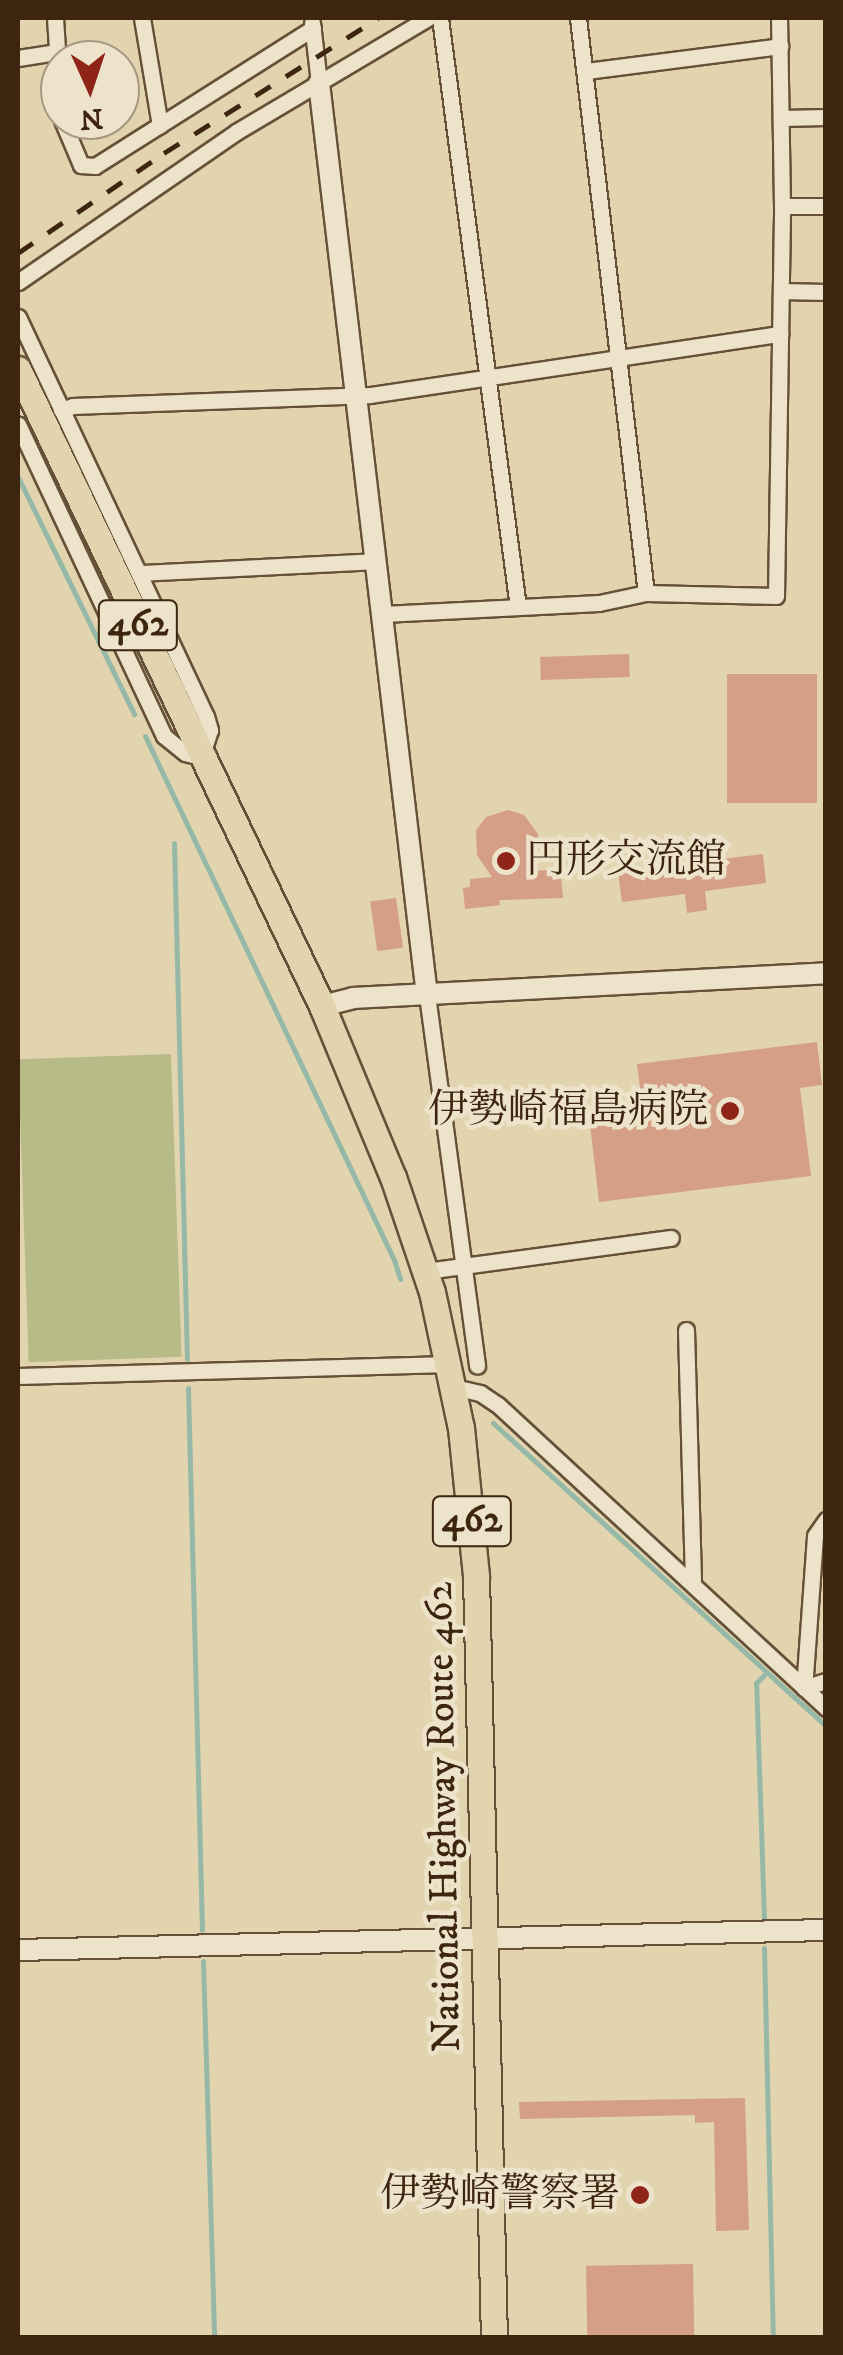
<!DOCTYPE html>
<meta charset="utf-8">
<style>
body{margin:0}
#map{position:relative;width:843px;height:2355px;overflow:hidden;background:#e1d4ae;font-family:"IM FELL DW Pica","Noto Serif JP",serif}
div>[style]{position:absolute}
.green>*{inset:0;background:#b7bb87;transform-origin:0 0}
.stream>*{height:5px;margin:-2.5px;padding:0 2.5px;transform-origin:2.5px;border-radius:2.5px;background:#95b8a7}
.building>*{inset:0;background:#d49e87;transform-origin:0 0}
.roads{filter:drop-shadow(2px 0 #665138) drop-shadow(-2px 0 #665138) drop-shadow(0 2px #665138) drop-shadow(0 -2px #665138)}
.minor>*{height:15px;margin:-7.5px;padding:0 7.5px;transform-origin:7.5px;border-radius:7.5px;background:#ece3ca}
.tertiary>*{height:20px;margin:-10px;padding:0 10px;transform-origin:10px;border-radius:10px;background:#ece3ca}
.trunk>*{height:25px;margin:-12.5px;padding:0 12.5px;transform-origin:12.5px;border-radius:12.5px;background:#e1d4ae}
.rail>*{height:5px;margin-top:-2.5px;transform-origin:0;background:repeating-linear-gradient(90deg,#3d2510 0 18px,transparent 0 36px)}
.dots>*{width:28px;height:28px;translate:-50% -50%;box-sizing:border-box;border:5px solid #ece3ca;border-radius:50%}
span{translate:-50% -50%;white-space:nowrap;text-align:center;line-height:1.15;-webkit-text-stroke:9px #ece3ca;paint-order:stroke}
.shield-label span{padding:2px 8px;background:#ece3ca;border:2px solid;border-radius:8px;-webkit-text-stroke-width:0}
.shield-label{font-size:38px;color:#3d2510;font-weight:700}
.poi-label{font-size:40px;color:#3d2510}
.left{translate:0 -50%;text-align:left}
.right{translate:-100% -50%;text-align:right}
.street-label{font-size:40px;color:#3d2510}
.frame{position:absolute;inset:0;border:20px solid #3d2510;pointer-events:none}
.north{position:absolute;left:40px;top:40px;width:100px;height:100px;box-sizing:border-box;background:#ece3ca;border:2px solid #a69780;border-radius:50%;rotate:177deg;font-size:28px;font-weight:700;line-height:40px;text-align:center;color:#3d2510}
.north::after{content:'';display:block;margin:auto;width:35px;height:45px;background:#8f2418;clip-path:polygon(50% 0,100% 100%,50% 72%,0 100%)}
</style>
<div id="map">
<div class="green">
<i style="left:171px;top:1054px;width:303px;height:153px;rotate:88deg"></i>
</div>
<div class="stream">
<i style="left:18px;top:477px;width:264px;rotate:63.9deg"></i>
<i style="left:145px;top:736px;width:580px;rotate:64.58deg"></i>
<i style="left:394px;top:1260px;width:20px;rotate:72deg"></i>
<i style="left:174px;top:843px;width:516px;rotate:88.56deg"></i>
<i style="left:188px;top:1388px;width:542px;rotate:88.52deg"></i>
<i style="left:493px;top:1423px;width:450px;rotate:42.3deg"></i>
<i style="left:764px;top:1919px;width:236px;rotate:-91.9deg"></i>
<i style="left:756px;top:1683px;width:14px;rotate:-45deg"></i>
<i style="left:764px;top:1948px;width:390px;rotate:88.7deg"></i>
<i style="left:203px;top:1961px;width:377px;rotate:88.3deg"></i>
</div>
<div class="building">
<i style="left:629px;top:654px;width:23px;height:89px;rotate:88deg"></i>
<i style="left:817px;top:674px;width:129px;height:90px;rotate:90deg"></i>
<i style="clip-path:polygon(508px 810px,524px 815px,538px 834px,537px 852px,529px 871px,552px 870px,554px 878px,561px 877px,563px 898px,499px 900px,500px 905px,465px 909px,463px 888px,470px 887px,470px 879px,492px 877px,477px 855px,476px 830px,486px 817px)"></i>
<i style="clip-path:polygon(763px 854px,766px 883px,705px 891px,707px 910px,687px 913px,685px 894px,622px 902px,618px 872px)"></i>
<i style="left:396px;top:898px;width:50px;height:26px;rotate:82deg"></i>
<i style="clip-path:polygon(817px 1042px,822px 1085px,800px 1088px,811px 1176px,599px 1202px,589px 1116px,643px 1110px,637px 1064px)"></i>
<i style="clip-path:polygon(745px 2098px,749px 2230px,716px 2231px,714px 2122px,695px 2123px,695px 2115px,520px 2119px,519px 2102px)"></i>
<i style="left:693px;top:2264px;width:74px;height:107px;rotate:89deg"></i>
</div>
<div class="roads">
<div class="minor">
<i style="left:55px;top:18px;width:77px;rotate:86.3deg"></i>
<i style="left:142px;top:18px;width:109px;rotate:80.5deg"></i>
<i style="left:440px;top:18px;width:594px;rotate:82.46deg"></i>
<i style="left:578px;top:18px;width:579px;rotate:83.26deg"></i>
<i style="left:312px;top:23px;width:60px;rotate:83.3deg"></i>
<i style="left:18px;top:58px;width:38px;rotate:-9deg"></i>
<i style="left:586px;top:71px;width:196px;rotate:-7.3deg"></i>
<i style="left:781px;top:118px;width:45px;rotate:-1.3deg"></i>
<i style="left:62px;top:120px;width:49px;rotate:67.1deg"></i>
<i style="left:81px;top:165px;width:14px;rotate:4deg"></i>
<i style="left:95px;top:166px;width:258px;rotate:-32.3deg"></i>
<i style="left:782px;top:206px;width:44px"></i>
<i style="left:18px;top:282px;width:265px;rotate:-34.5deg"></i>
<i style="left:236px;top:132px;width:223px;rotate:-30.7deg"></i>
<i style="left:781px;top:291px;width:45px;rotate:1.3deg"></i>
<i style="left:18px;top:317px;width:441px;rotate:64.8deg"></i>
<i style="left:206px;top:716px;width:15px;rotate:74deg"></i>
<i style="left:210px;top:730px;width:28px;rotate:108deg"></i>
<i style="left:201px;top:757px;width:16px;rotate:-166deg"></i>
<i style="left:185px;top:753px;width:27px;rotate:-141deg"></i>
<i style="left:164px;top:736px;width:344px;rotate:-115.1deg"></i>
<i style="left:61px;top:410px;width:13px;rotate:-18deg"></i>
<i style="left:73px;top:406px;width:297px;rotate:-2.1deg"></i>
<i style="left:370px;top:395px;width:415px;rotate:-8.5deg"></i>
<i style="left:140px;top:573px;width:236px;rotate:-2.9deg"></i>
<i style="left:383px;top:614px;width:216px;rotate:-2.9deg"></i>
<i style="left:599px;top:603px;width:48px;rotate:-12deg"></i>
<i style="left:646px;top:593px;width:130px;rotate:1.3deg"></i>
<i style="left:776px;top:596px;width:390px;rotate:-89.1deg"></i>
<i style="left:782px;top:206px;width:188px;rotate:-90.9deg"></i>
<i style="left:427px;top:995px;width:374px;rotate:82.3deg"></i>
<i style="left:426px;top:1271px;width:247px;rotate:-7.7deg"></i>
<i style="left:686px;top:1330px;width:253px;rotate:88.4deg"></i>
<i style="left:18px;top:1376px;width:431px;rotate:-1.6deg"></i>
<i style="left:454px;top:1387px;width:27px;rotate:13deg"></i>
<i style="left:480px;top:1393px;width:22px;rotate:34deg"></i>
<i style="left:498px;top:1405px;width:447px;rotate:42.7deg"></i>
<i style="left:826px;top:1520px;width:19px;rotate:125deg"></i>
<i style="left:815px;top:1536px;width:152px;rotate:94.1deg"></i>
<i style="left:804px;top:1688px;width:23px;rotate:-18deg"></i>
</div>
<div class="tertiary">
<i style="left:319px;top:83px;width:918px;rotate:83.25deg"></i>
<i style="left:322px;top:1006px;width:32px;rotate:-14deg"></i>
<i style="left:353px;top:998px;width:474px;rotate:-3deg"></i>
<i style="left:18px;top:1950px;width:808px;rotate:-1.42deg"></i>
</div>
<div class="trunk">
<i style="left:18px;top:369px;width:706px;rotate:64.49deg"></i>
<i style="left:322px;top:1006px;width:185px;rotate:67.5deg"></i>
<i style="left:393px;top:1177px;width:121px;rotate:71.3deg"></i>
<i style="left:432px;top:1292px;width:139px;rotate:78deg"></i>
<i style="left:461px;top:1428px;width:149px;rotate:84.2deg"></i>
<i style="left:476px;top:1576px;width:762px;rotate:88.65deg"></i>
</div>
</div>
<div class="rail">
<i style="left:18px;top:253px;width:177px;rotate:-34.4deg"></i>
<i style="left:164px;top:153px;width:253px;rotate:-32.2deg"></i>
</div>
<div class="dots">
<i style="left:506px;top:861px;background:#8f2418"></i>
<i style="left:730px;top:1111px;background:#8f2418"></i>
<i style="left:640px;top:2195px;background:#8f2418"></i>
</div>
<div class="shield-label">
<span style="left:138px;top:625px">462</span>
<span style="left:472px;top:1521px">462</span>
</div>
<div class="poi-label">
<span class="left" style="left:526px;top:861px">円形交流館</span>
<span class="right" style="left:708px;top:1111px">伊勢崎福島病院</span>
<span class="right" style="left:620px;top:2195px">伊勢崎警察署</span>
</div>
<div class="street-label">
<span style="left:444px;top:1817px;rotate:-91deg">National Highway Route 462</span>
</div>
<div class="frame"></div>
<div class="north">N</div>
</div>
